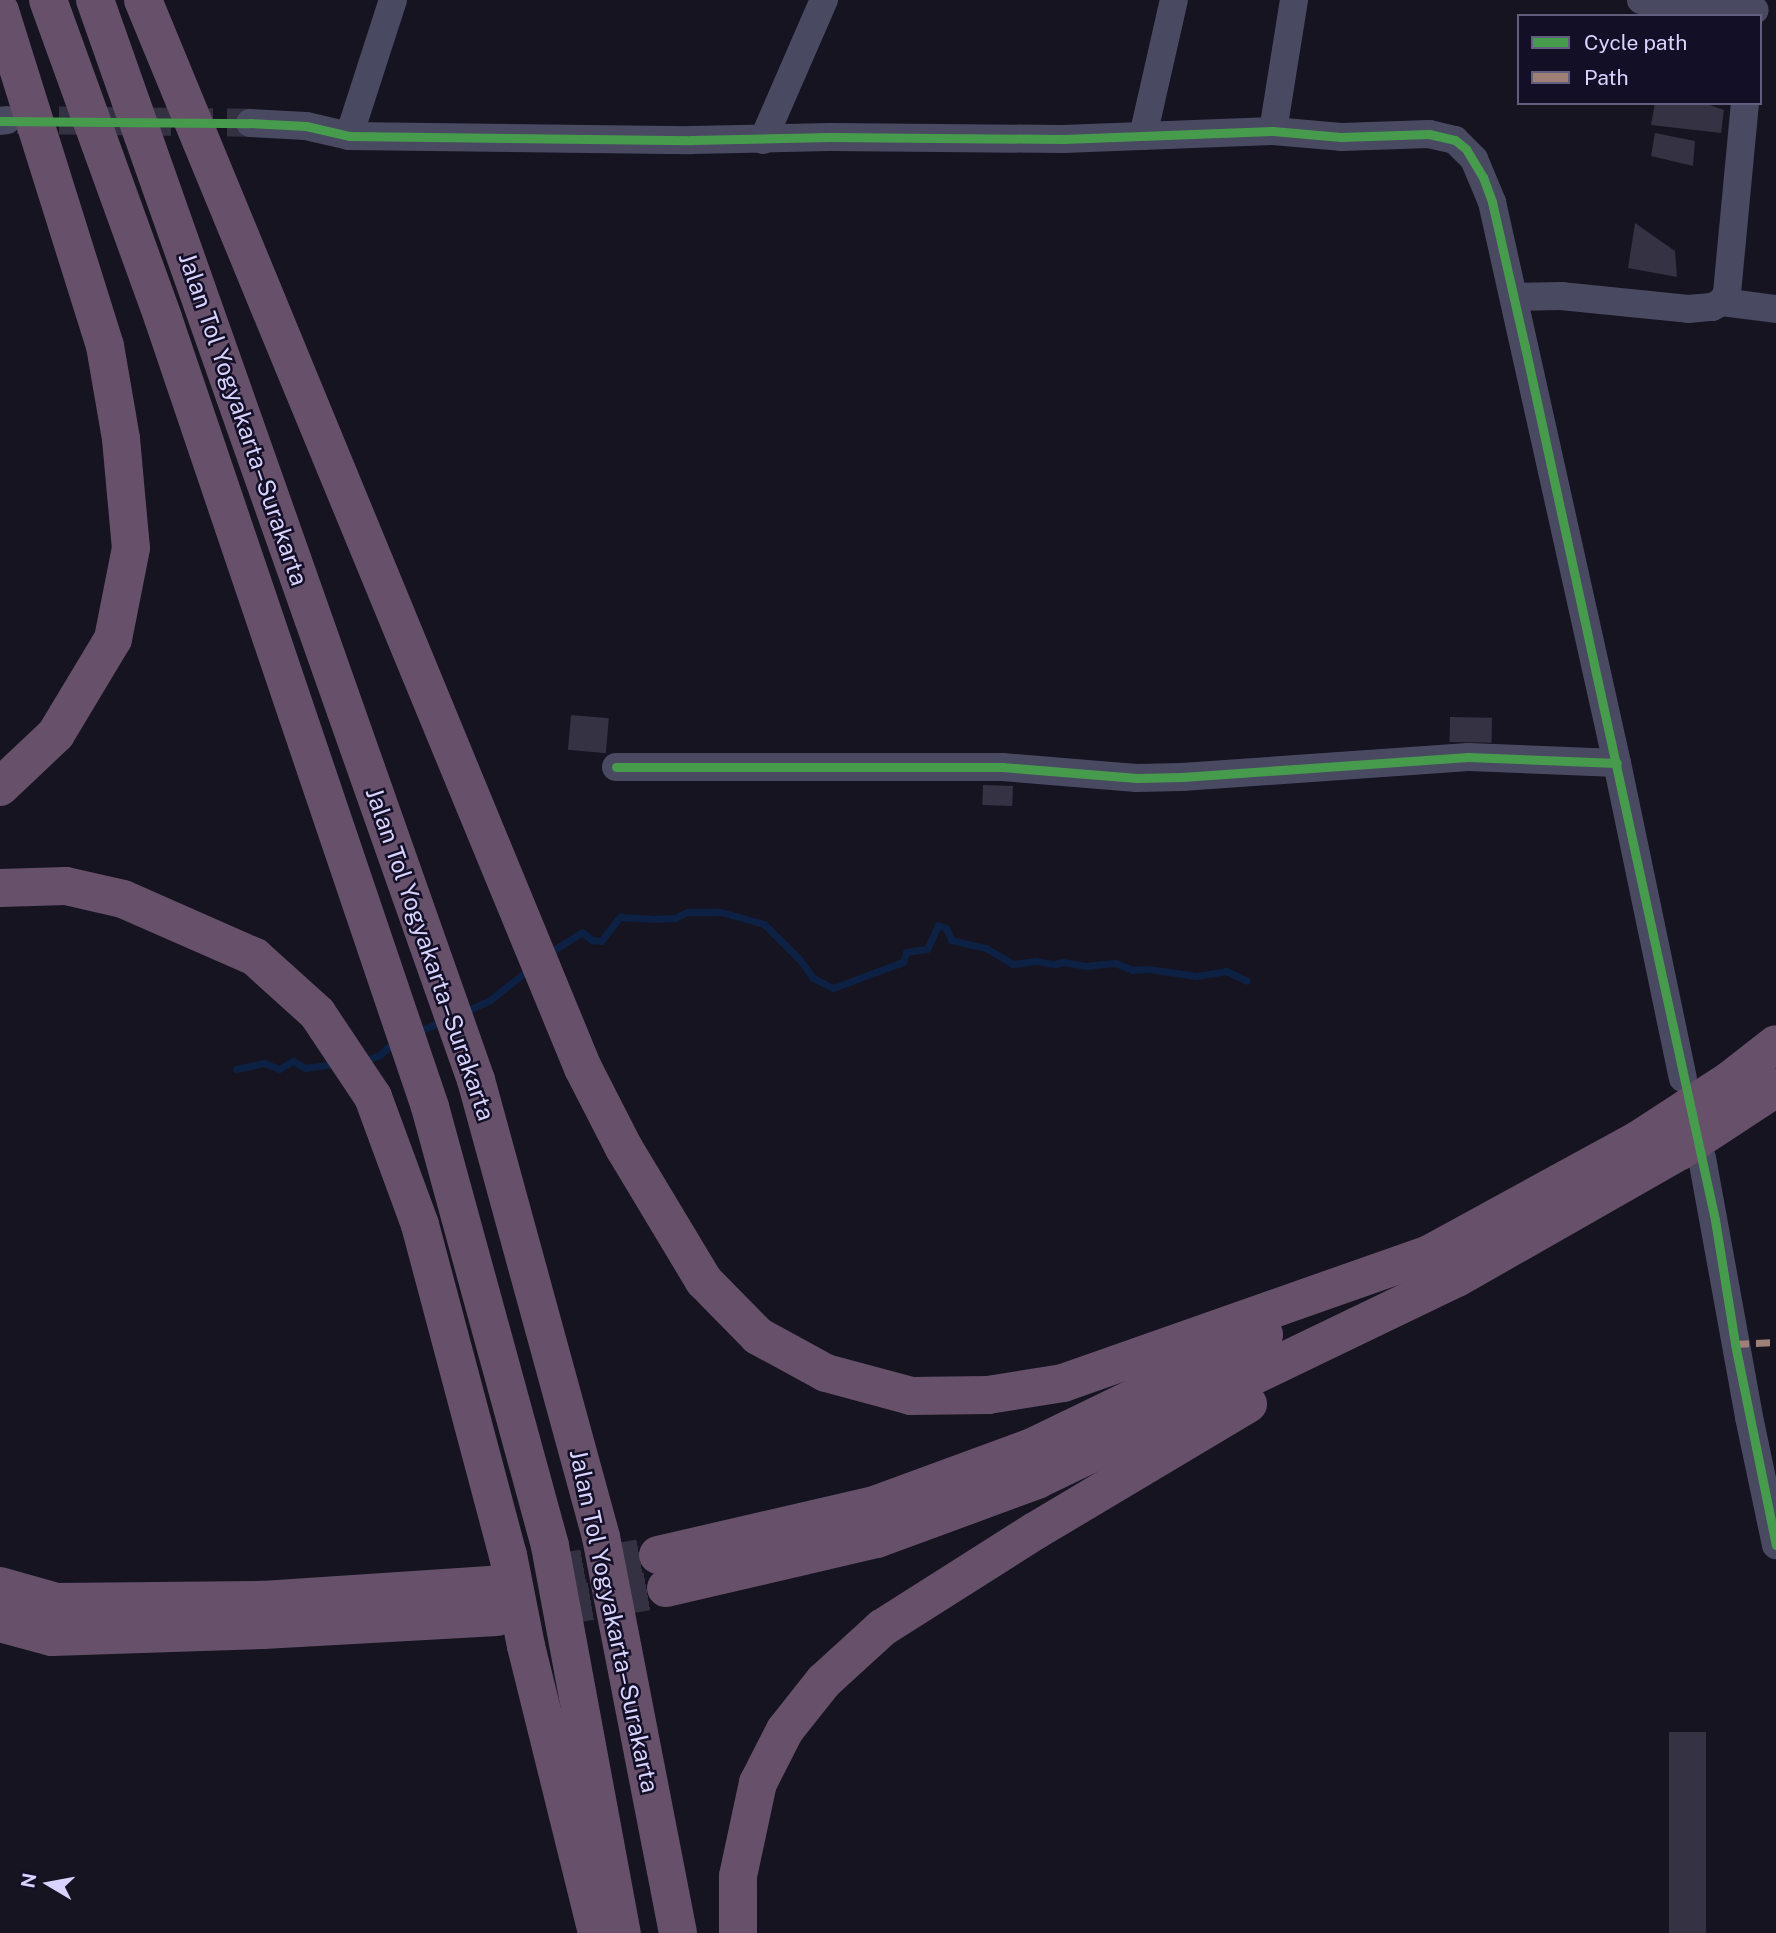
<!DOCTYPE html>
<meta charset="utf-8">
<style>
body{margin:0}
#map{position:relative;width:1776px;height:1933px;overflow:hidden;background:#161421;font-family:"Public Sans",sans-serif}
div>[style]{position:absolute}
.stream>*{height:7px;margin:-3.5px;padding:0 3.5px;transform-origin:3.5px;border-radius:3.5px;background:#0d2144}
.building>*{inset:0;background:#343243;transform-origin:0 0}
.minor-tunnel>*{height:28px;margin-top:-14px;transform-origin:0;background:repeating-linear-gradient(90deg,#333142 0 28px,transparent 0 42px)}
.highway-tunnel>*{height:38px;margin-top:-19px;transform-origin:0;background:repeating-linear-gradient(90deg,#333142 0 38px,transparent 0 57px)}
.minor>*{height:28px;margin:-14px;padding:0 14px;transform-origin:14px;border-radius:14px;background:#4a4962}
.highway>*{height:38px;margin:-19px;padding:0 19px;transform-origin:19px;border-radius:19px;background:#67516a}
.quiet>*{height:7px;margin-top:-3.5px;transform-origin:0;background:repeating-linear-gradient(90deg,#9e8076 0 14px,transparent 0 21px)}
.cycleway>*{height:9px;margin:-4.5px;padding:0 4.5px;transform-origin:4.5px;border-radius:4.5px;background:#469c4c}
span{translate:-50% -50%;white-space:nowrap;text-align:center;line-height:1.15;-webkit-text-stroke:5px #130f26;paint-order:stroke}
.street-label{font-size:24px;color:#d9d4ff}
.legend{position:absolute;left:1517px;top:14px;width:245px;height:91px;box-sizing:border-box;background:#130f26;border:2px solid #625e7d;margin:0;padding:9px 12px;list-style:none;font-size:21px;color:#d9d4ff}
.legend li{display:flex;align-items:center;gap:14px;height:35px}
.legend b{width:35px;border:2px solid #625e7d}
.north{position:absolute;left:14px;top:1849px;width:70px;height:70px;-webkit-text-stroke:5px #130f26;paint-order:stroke;rotate:280deg;font-size:19px;font-weight:700;line-height:28px;text-align:center;color:#d9d4ff}
.north::after{content:'';display:block;margin:auto;width:24px;height:32px;background:#d9d4ff;clip-path:polygon(50% 0,100% 100%,50% 72%,0 100%)}
</style>
<div id="map">
<div class="stream">
<i style="left:549px;top:953px;width:39px;rotate:-32deg"></i>
<i style="left:582px;top:932px;width:13px;rotate:39deg"></i>
<i style="left:592px;top:940px;width:9px;rotate:6deg"></i>
<i style="left:601px;top:941px;width:31px;rotate:-52deg"></i>
<i style="left:620px;top:917px;width:33px;rotate:3deg"></i>
<i style="left:653px;top:919px;width:22px;rotate:-3deg"></i>
<i style="left:675px;top:918px;width:13px;rotate:-27deg"></i>
<i style="left:687px;top:912px;width:34px"></i>
<i style="left:721px;top:912px;width:45px;rotate:15.6deg"></i>
<i style="left:764px;top:924px;width:51px;rotate:45deg"></i>
<i style="left:800px;top:960px;width:22px;rotate:54deg"></i>
<i style="left:813px;top:978px;width:22px;rotate:27deg"></i>
<i style="left:833px;top:988px;width:75px;rotate:-20.4deg"></i>
<i style="left:903px;top:962px;width:10px;rotate:-73deg"></i>
<i style="left:906px;top:952px;width:21px;rotate:-8deg"></i>
<i style="left:927px;top:949px;width:26px;rotate:-65deg"></i>
<i style="left:938px;top:925px;width:9px;rotate:21deg"></i>
<i style="left:946px;top:928px;width:13px;rotate:67deg"></i>
<i style="left:951px;top:940px;width:36px;rotate:13deg"></i>
<i style="left:986px;top:948px;width:31px;rotate:31deg"></i>
<i style="left:1013px;top:964px;width:22px;rotate:-8deg"></i>
<i style="left:1035px;top:961px;width:20px;rotate:9deg"></i>
<i style="left:1055px;top:964px;width:8px;rotate:-14deg"></i>
<i style="left:1063px;top:962px;width:22px;rotate:10deg"></i>
<i style="left:1085px;top:966px;width:30px;rotate:-6deg"></i>
<i style="left:1115px;top:963px;width:18px;rotate:22deg"></i>
<i style="left:1132px;top:970px;width:16px;rotate:-4deg"></i>
<i style="left:1148px;top:969px;width:49px;rotate:8.3deg"></i>
<i style="left:1196px;top:976px;width:30px;rotate:-9deg"></i>
<i style="left:1226px;top:971px;width:23px;rotate:25deg"></i>
<i style="left:464px;top:1012px;width:27px;rotate:-24deg"></i>
<i style="left:489px;top:1001px;width:51px;rotate:-38.7deg"></i>
<i style="left:415px;top:1033px;width:30px;rotate:-23deg"></i>
<i style="left:363px;top:1061px;width:18px;rotate:-19deg"></i>
<i style="left:380px;top:1055px;width:10px;rotate:-45deg"></i>
<i style="left:387px;top:1048px;width:11px;rotate:-15deg"></i>
<i style="left:236px;top:1069px;width:29px;rotate:-12deg"></i>
<i style="left:264px;top:1063px;width:16px;rotate:22deg"></i>
<i style="left:279px;top:1069px;width:16px;rotate:-30deg"></i>
<i style="left:293px;top:1061px;width:14px;rotate:30deg"></i>
<i style="left:305px;top:1068px;width:29px;rotate:-8deg"></i>
</div>
<div class="building">
<i style="clip-path:polygon(1655px 103px,1704px 103px,1724px 110px,1721px 133px,1651px 125px)"></i>
<i style="clip-path:polygon(1655px 133px,1695px 141px,1693px 166px,1651px 156px)"></i>
<i style="clip-path:polygon(1635px 223px,1675px 251px,1677px 277px,1628px 268px)"></i>
<i style="left:571px;top:715px;width:38px;height:35px;rotate:5deg"></i>
<i style="left:1450px;top:717px;width:42px;height:25px;rotate:1deg"></i>
<i style="left:983px;top:785px;width:30px;height:20px;rotate:2deg"></i>
<i style="left:1669px;top:1732px;width:37px;height:201px"></i>
</div>
<div class="minor-tunnel">
<i style="left:17px;top:120px;width:233px;rotate:0.7deg"></i>
</div>
<div class="highway-tunnel">
<i style="left:490px;top:1585px;width:171px;rotate:-10.1deg"></i>
<i style="left:497px;top:1617px;width:171px;rotate:-9.7deg"></i>
</div>
<div class="minor">
<i style="left:1641px;top:0;width:114px;rotate:5deg"></i>
<i style="left:0;top:121px;width:7px;rotate:-8deg"></i>
<i style="left:250px;top:123px;width:56px;rotate:3.1deg"></i>
<i style="left:306px;top:126px;width:44px;rotate:13.1deg"></i>
<i style="left:349px;top:136px;width:342px;rotate:0.7deg"></i>
<i style="left:691px;top:140px;width:139px;rotate:-1.2deg"></i>
<i style="left:830px;top:137px;width:233px;rotate:0.5deg"></i>
<i style="left:1063px;top:139px;width:210px;rotate:-2.2deg"></i>
<i style="left:1273px;top:131px;width:68px;rotate:5deg"></i>
<i style="left:1341px;top:137px;width:88px;rotate:-2deg"></i>
<i style="left:1429px;top:134px;width:27px;rotate:13deg"></i>
<i style="left:1455px;top:140px;width:27px;rotate:45deg"></i>
<i style="left:1474px;top:159px;width:47px;rotate:67.3deg"></i>
<i style="left:1492px;top:202px;width:575px;rotate:77.44deg"></i>
<i style="left:1617px;top:763px;width:322px;rotate:78.2deg"></i>
<i style="left:1273px;top:131px;width:133px;rotate:-80.9deg"></i>
<i style="left:349px;top:136px;width:143px;rotate:-72.1deg"></i>
<i style="left:1143px;top:136px;width:139px;rotate:-77.2deg"></i>
<i style="left:763px;top:140px;width:153px;rotate:-66.5deg"></i>
<i style="left:1514px;top:297px;width:47px;rotate:-1.2deg"></i>
<i style="left:1561px;top:296px;width:128px;rotate:5.8deg"></i>
<i style="left:1688px;top:309px;width:24px;rotate:-5deg"></i>
<i style="left:1712px;top:307px;width:11px;rotate:-27deg"></i>
<i style="left:1722px;top:302px;width:10px;rotate:-61deg"></i>
<i style="left:1727px;top:293px;width:191px;rotate:-84.6deg"></i>
<i style="left:1722px;top:302px;width:54px;rotate:7.4deg"></i>
<i style="left:616px;top:767px;width:386px"></i>
<i style="left:1002px;top:767px;width:135px;rotate:4.7deg"></i>
<i style="left:1137px;top:778px;width:45px;rotate:-1.3deg"></i>
<i style="left:1182px;top:777px;width:287px;rotate:-4deg"></i>
<i style="left:1468px;top:757px;width:149px;rotate:2.3deg"></i>
<i style="left:1702px;top:1158px;width:263px;rotate:79.7deg"></i>
<i style="left:1749px;top:1417px;width:131px;rotate:78.1deg"></i>
</div>
<div class="highway">
<i style="left:48px;top:0;width:338px;rotate:70.1deg"></i>
<i style="left:163px;top:318px;width:833px;rotate:71.3deg"></i>
<i style="left:430px;top:1107px;width:455px;rotate:74.7deg"></i>
<i style="left:550px;top:1546px;width:394px;rotate:79.5deg"></i>
<i style="left:95px;top:0;width:1145px;rotate:70.57deg"></i>
<i style="left:476px;top:1080px;width:474px;rotate:74.7deg"></i>
<i style="left:601px;top:1537px;width:403px;rotate:79deg"></i>
<i style="left:143px;top:0;width:1155px;rotate:67.61deg"></i>
<i style="left:583px;top:1068px;width:90px;rotate:62.9deg"></i>
<i style="left:624px;top:1148px;width:155px;rotate:59deg"></i>
<i style="left:704px;top:1281px;width:77px;rotate:45.5deg"></i>
<i style="left:758px;top:1336px;width:77px;rotate:28.6deg"></i>
<i style="left:826px;top:1373px;width:88px;rotate:15.1deg"></i>
<i style="left:911px;top:1396px;width:77px;rotate:-0.7deg"></i>
<i style="left:988px;top:1395px;width:76px;rotate:-9.1deg"></i>
<i style="left:1063px;top:1383px;width:395px;rotate:-19.4deg"></i>
<i style="left:0;top:11px;width:351px;rotate:72.6deg"></i>
<i style="left:105px;top:346px;width:94px;rotate:80.2deg"></i>
<i style="left:121px;top:439px;width:109px;rotate:84.8deg"></i>
<i style="left:131px;top:548px;width:93px;rotate:101.2deg"></i>
<i style="left:113px;top:639px;width:111px;rotate:121deg"></i>
<i style="left:56px;top:734px;width:77px;rotate:136.6deg"></i>
<i style="left:0;top:888px;width:66px;rotate:-1.7deg"></i>
<i style="left:66px;top:886px;width:58px;rotate:12.8deg"></i>
<i style="left:123px;top:899px;width:144px;rotate:23.7deg"></i>
<i style="left:255px;top:957px;width:84px;rotate:42.1deg"></i>
<i style="left:317px;top:1013px;width:101px;rotate:56.3deg"></i>
<i style="left:373px;top:1097px;width:136px;rotate:69.8deg"></i>
<i style="left:420px;top:1225px;width:342px;rotate:75.1deg"></i>
<i style="left:508px;top:1555px;width:93px;rotate:78.8deg"></i>
<i style="left:526px;top:1646px;width:296px;rotate:76.1deg"></i>
<i style="left:1413px;top:1263px;width:256px;rotate:-28.7deg"></i>
<i style="left:1638px;top:1140px;width:110px;rotate:-33.1deg"></i>
<i style="left:1730px;top:1080px;width:58px;rotate:-38deg"></i>
<i style="left:658px;top:1555px;width:222px;rotate:-13deg"></i>
<i style="left:874px;top:1505px;width:166px;rotate:-20.1deg"></i>
<i style="left:1030px;top:1448px;width:260px;rotate:-25.8deg"></i>
<i style="left:0;top:1586px;width:59px;rotate:15.7deg"></i>
<i style="left:57px;top:1602px;width:206px;rotate:-0.6deg"></i>
<i style="left:263px;top:1600px;width:227px;rotate:-3.8deg"></i>
<i style="left:666px;top:1588px;width:217px;rotate:-13.1deg"></i>
<i style="left:877px;top:1539px;width:171px;rotate:-20.2deg"></i>
<i style="left:1037px;top:1480px;width:466px;rotate:-25.7deg"></i>
<i style="left:1457px;top:1278px;width:257px;rotate:-29.7deg"></i>
<i style="left:1680px;top:1151px;width:115px;rotate:-33.3deg"></i>
<i style="left:0;top:1623px;width:54px;rotate:15.1deg"></i>
<i style="left:52px;top:1637px;width:211px;rotate:-1.9deg"></i>
<i style="left:263px;top:1630px;width:234px;rotate:-3.2deg"></i>
<i style="left:738px;top:1933px;width:57px;rotate:-90deg"></i>
<i style="left:738px;top:1876px;width:95px;rotate:-77.9deg"></i>
<i style="left:758px;top:1783px;width:59px;rotate:-63deg"></i>
<i style="left:785px;top:1730px;width:63px;rotate:-51.5deg"></i>
<i style="left:824px;top:1681px;width:79px;rotate:-42.4deg"></i>
<i style="left:882px;top:1628px;width:181px;rotate:-32.4deg"></i>
<i style="left:1035px;top:1531px;width:248px;rotate:-30.8deg"></i>
</div>
<div class="quiet">
<i style="left:1735px;top:1344px;width:41px;rotate:-2.8deg"></i>
</div>
<div class="cycleway">
<i style="left:0;top:121px;width:250px;rotate:0.5deg"></i>
<i style="left:250px;top:123px;width:56px;rotate:3.1deg"></i>
<i style="left:306px;top:126px;width:44px;rotate:13.1deg"></i>
<i style="left:349px;top:136px;width:342px;rotate:0.7deg"></i>
<i style="left:691px;top:140px;width:139px;rotate:-1.2deg"></i>
<i style="left:830px;top:137px;width:233px;rotate:0.5deg"></i>
<i style="left:1063px;top:139px;width:210px;rotate:-2.2deg"></i>
<i style="left:1273px;top:131px;width:68px;rotate:5deg"></i>
<i style="left:1341px;top:137px;width:88px;rotate:-2deg"></i>
<i style="left:1429px;top:134px;width:27px;rotate:13deg"></i>
<i style="left:1455px;top:140px;width:14px;rotate:39deg"></i>
<i style="left:1466px;top:149px;width:33px;rotate:59deg"></i>
<i style="left:1483px;top:177px;width:27px;rotate:70deg"></i>
<i style="left:1492px;top:202px;width:149px;rotate:77.2deg"></i>
<i style="left:1525px;top:347px;width:893px;rotate:77.72deg"></i>
<i style="left:1715px;top:1220px;width:126px;rotate:80.8deg"></i>
<i style="left:1735px;top:1344px;width:205px;rotate:78.5deg"></i>
<i style="left:616px;top:767px;width:386px"></i>
<i style="left:1002px;top:767px;width:135px;rotate:4.7deg"></i>
<i style="left:1137px;top:778px;width:45px;rotate:-1.3deg"></i>
<i style="left:1182px;top:777px;width:287px;rotate:-4deg"></i>
<i style="left:1468px;top:757px;width:149px;rotate:2.3deg"></i>
</div>
<div class="street-label">
<span style="left:243px;top:419px;rotate:71deg">Jalan Tol Yogyakarta–Surakarta</span>
<span style="left:430px;top:954px;rotate:71deg">Jalan Tol Yogyakarta–Surakarta</span>
<span style="left:614px;top:1621px;rotate:78deg">Jalan Tol Yogyakarta–Surakarta</span>
</div>
<ul class="legend">
<li><b style="height:9px;background:#469c4c"></b>Cycle path</li>
<li><b style="height:9px;background:#9e8076"></b>Path</li>
</ul>
<div class="north">N</div>
</div>
